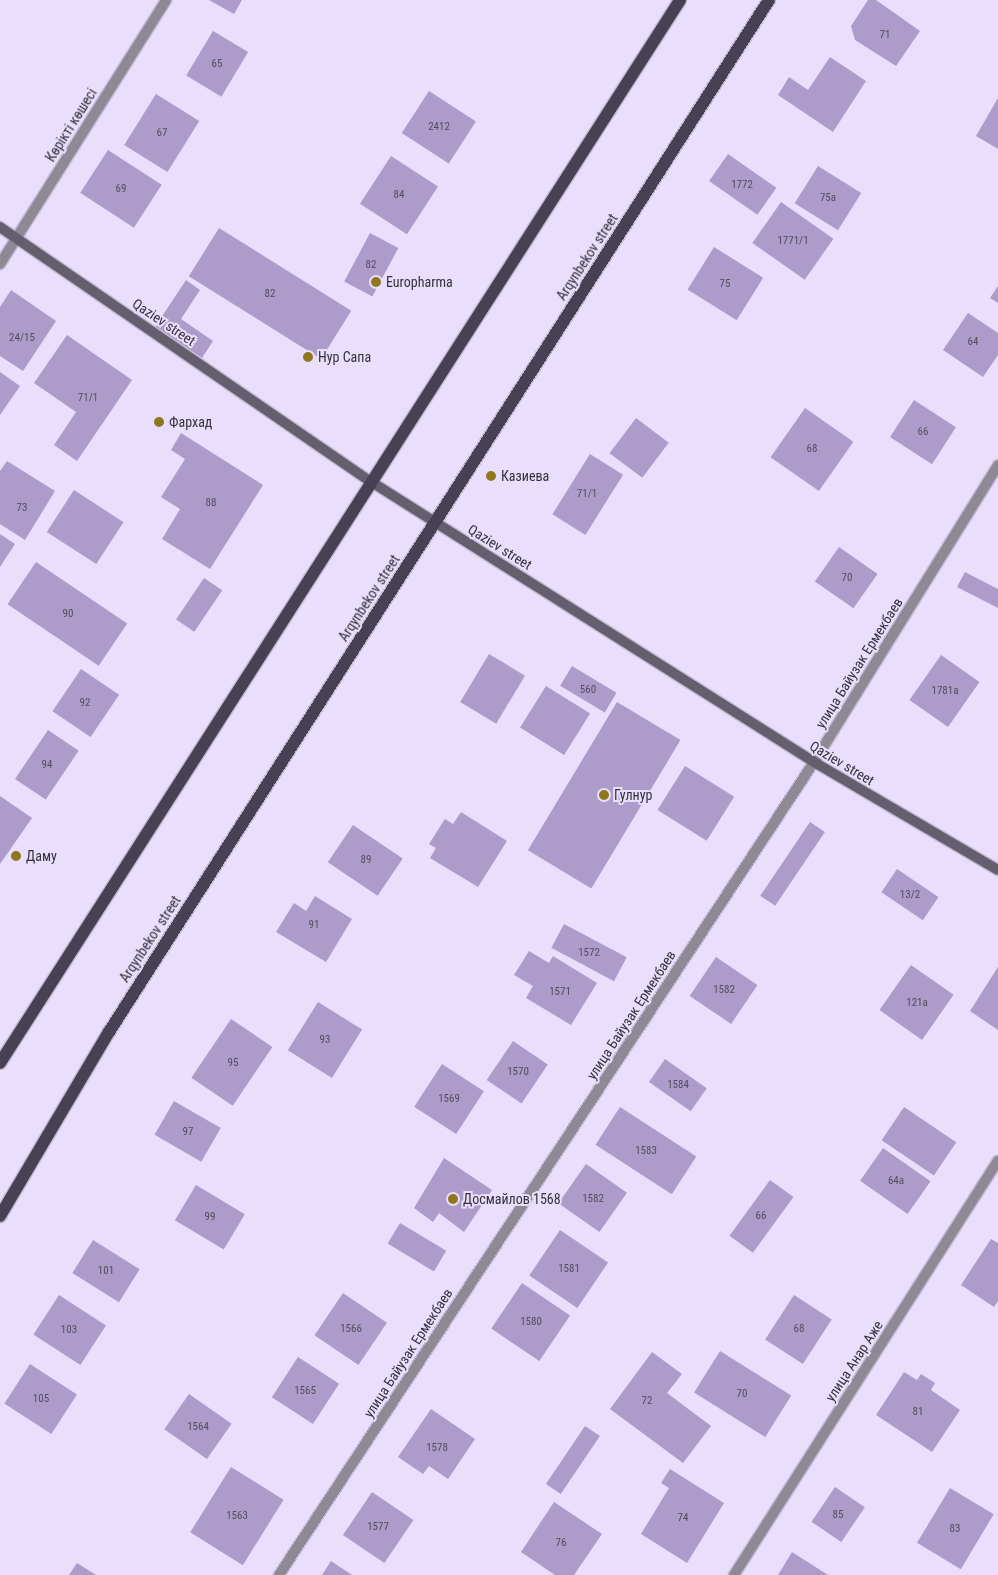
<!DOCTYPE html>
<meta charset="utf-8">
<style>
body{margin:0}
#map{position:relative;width:998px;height:1575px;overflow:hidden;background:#e9defb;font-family:"Roboto Condensed",sans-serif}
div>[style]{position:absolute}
.building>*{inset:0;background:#ad9cc9;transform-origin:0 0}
.roads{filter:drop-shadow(1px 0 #c5bbd5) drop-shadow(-1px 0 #c5bbd5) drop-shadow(0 1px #c5bbd5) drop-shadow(0 -1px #c5bbd5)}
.street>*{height:10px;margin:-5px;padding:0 5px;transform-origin:5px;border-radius:5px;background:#8e8995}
.secondary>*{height:10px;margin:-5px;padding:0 5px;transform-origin:5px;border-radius:5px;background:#655e6f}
.primary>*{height:12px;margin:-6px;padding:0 6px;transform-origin:6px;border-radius:6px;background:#484155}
.dots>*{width:14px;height:14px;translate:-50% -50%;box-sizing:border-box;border:2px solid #e9defb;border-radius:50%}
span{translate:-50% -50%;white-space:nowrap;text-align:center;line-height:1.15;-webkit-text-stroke:4px #e9defb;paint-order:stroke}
.number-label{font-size:11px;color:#534c5f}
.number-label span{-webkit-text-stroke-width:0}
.street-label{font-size:14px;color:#35313c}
.poi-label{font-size:14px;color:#35313c}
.left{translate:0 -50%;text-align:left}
</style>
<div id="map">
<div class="building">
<i style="clip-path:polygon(209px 0,242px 0,234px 14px)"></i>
<i style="clip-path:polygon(868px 0,876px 0,920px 31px,896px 66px,855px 40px,851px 26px)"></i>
<i style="left:213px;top:31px;width:41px;height:52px;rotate:31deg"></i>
<i style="clip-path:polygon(830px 57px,866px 81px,833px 132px,778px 95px,789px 77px,808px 90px)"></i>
<i style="left:429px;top:91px;width:56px;height:50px;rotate:33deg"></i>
<i style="left:156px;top:94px;width:51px;height:60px;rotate:32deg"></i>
<i style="clip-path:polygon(998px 98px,998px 149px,976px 136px)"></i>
<i style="left:108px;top:150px;width:64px;height:51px;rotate:33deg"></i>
<i style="left:728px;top:154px;width:59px;height:33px;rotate:35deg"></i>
<i style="left:391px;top:156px;width:56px;height:57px;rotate:33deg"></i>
<i style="left:818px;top:166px;width:51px;height:44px;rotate:32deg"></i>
<i style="left:781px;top:202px;width:64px;height:50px;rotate:35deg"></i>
<i style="left:219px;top:228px;width:156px;height:57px;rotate:32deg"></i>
<i style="left:370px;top:233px;width:32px;height:55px;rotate:28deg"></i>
<i style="left:714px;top:247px;width:58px;height:50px;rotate:32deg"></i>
<i style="clip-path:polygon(186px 280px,200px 290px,181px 319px,213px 341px,202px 358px,155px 327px)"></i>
<i style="clip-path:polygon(998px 286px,998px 303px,990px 298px)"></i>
<i style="clip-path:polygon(11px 290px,56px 321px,23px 371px,0 356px,0 307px)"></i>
<i style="clip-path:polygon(968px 313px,998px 333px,998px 355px,983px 377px,943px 350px)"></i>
<i style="clip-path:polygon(67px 335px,132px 380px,77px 461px,54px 445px,76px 412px,34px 383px)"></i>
<i style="clip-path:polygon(0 372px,20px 386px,0 415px)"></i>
<i style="left:914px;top:400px;width:50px;height:44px;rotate:33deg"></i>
<i style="left:805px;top:408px;width:59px;height:60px;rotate:35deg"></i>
<i style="left:636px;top:418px;width:41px;height:44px;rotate:37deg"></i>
<i style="clip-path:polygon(181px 433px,263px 485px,210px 569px,162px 539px,180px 509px,161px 497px,185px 459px,171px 450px)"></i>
<i style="left:590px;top:454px;width:39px;height:71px;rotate:32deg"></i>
<i style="clip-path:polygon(7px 461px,55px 491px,25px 540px,0 524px,0 471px)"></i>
<i style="left:74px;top:490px;width:59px;height:50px;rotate:33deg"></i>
<i style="clip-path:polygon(0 534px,15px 544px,0 567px)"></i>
<i style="left:839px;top:547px;width:47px;height:42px;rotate:35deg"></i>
<i style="left:36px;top:562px;width:110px;height:51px;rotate:34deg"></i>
<i style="clip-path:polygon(965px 572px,998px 589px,998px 608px,957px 587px)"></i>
<i style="left:204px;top:578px;width:22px;height:50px;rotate:34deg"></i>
<i style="left:489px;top:654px;width:42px;height:56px;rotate:31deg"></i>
<i style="left:941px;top:655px;width:47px;height:55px;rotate:35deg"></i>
<i style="left:572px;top:666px;width:52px;height:23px;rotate:31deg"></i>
<i style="left:81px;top:669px;width:46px;height:51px;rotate:34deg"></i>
<i style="left:546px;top:686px;width:52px;height:49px;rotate:32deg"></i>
<i style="left:617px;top:702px;width:74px;height:173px;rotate:31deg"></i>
<i style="left:48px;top:730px;width:37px;height:59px;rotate:34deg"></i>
<i style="left:685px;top:766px;width:58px;height:52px;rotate:32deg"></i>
<i style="clip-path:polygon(0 796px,32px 818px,0 864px)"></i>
<i style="clip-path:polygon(461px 812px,507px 841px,478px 887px,430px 858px,436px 848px,429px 844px,445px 819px,453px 824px)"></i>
<i style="left:810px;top:822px;width:18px;height:89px;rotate:34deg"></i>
<i style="left:353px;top:825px;width:60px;height:45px;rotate:34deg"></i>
<i style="left:897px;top:869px;width:50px;height:28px;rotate:34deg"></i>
<i style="clip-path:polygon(315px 896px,352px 919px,326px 962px,276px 932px,294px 903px,306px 911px)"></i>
<i style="left:564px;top:924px;width:71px;height:27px;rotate:28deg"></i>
<i style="clip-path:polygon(529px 951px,549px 963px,553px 956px,597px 983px,571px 1025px,526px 998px,533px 986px,514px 975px)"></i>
<i style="left:716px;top:957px;width:50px;height:47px;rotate:34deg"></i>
<i style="left:911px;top:965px;width:52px;height:55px;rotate:35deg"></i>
<i style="clip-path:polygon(998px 967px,998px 1030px,970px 1011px)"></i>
<i style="left:318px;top:1002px;width:52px;height:57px;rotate:32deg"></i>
<i style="left:231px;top:1019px;width:50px;height:71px;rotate:34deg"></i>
<i style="left:513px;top:1041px;width:42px;height:47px;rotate:34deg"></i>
<i style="left:665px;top:1059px;width:51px;height:28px;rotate:35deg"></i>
<i style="left:442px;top:1064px;width:50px;height:51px;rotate:33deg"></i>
<i style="left:174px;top:1101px;width:54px;height:39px;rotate:30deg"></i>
<i style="left:620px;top:1107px;width:91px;height:45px;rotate:33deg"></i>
<i style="left:904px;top:1107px;width:63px;height:40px;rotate:34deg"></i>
<i style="left:883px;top:1148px;width:58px;height:40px;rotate:35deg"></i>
<i style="clip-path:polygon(444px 1158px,492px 1190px,464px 1232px,439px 1213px,433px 1222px,414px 1208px)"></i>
<i style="left:586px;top:1164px;width:50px;height:48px;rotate:35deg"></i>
<i style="left:770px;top:1180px;width:29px;height:69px;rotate:36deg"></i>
<i style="left:196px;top:1185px;width:57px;height:41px;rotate:31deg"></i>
<i style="left:400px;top:1223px;width:54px;height:24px;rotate:31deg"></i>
<i style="left:560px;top:1230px;width:58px;height:55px;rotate:34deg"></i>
<i style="clip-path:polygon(991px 1239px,998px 1243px,998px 1301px,994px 1307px,961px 1285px)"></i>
<i style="left:93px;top:1240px;width:55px;height:39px;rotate:32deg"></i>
<i style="left:522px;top:1283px;width:58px;height:55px;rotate:34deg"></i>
<i style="left:343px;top:1293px;width:53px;height:51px;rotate:34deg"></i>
<i style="left:59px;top:1295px;width:56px;height:47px;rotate:33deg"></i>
<i style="left:794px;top:1295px;width:45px;height:53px;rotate:33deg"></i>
<i style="left:720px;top:1351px;width:84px;height:49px;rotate:32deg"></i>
<i style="clip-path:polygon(652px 1352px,682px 1374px,667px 1393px,711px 1426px,683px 1463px,610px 1409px)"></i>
<i style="left:298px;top:1357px;width:49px;height:48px;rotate:33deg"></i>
<i style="left:30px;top:1364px;width:56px;height:47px;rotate:33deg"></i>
<i style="clip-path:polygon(904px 1372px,917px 1380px,921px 1374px,935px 1383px,931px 1390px,960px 1410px,932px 1452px,876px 1415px)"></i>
<i style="left:189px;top:1394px;width:52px;height:43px;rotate:35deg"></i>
<i style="clip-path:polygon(431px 1409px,475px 1439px,448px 1479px,429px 1466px,423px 1474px,398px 1457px)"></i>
<i style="left:585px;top:1426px;width:18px;height:70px;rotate:34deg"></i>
<i style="left:231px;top:1467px;width:62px;height:77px;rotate:32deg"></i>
<i style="clip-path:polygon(670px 1469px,724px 1503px,687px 1563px,641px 1534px,669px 1488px,661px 1483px)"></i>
<i style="left:835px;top:1487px;width:36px;height:42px;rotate:34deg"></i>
<i style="left:950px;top:1488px;width:51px;height:64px;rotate:31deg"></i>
<i style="left:372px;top:1492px;width:50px;height:52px;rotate:34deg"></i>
<i style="clip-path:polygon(554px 1502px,602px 1534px,574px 1575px,555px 1575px,521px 1552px)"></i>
<i style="clip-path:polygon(792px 1552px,828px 1575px,778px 1575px)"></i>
<i style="clip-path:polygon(331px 1561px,352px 1575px,322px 1575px)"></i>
<i style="clip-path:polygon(77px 1563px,96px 1575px,69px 1575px)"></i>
</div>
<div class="roads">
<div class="street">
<i style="left:0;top:264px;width:312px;rotate:-57.8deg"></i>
<i style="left:279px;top:1575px;width:973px;rotate:-56.65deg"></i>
<i style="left:814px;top:762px;width:349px;rotate:-58.2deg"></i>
<i style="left:734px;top:1575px;width:491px;rotate:-57.5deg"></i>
</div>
<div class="secondary">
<i style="left:0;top:227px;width:449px;rotate:34.5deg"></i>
<i style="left:370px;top:481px;width:525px;rotate:32.33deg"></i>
<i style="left:814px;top:762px;width:213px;rotate:30.4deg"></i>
</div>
<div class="primary">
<i style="left:0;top:1063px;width:1262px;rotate:-57.39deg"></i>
<i style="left:0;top:1216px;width:214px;rotate:-59.4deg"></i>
<i style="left:109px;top:1032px;width:1225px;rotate:-57.4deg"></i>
</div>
</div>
<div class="dots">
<i style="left:376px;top:282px;background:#90771d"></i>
<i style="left:308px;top:357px;background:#90771d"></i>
<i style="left:159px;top:422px;background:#90771d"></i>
<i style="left:491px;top:476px;background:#90771d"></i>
<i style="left:604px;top:795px;background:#90771d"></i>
<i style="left:16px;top:856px;background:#90771d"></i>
<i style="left:453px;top:1199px;background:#90771d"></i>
</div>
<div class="number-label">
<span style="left:885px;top:35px">71</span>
<span style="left:217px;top:64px">65</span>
<span style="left:439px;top:127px">2412</span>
<span style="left:162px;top:133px">67</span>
<span style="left:742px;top:185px">1772</span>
<span style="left:121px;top:189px">69</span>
<span style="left:399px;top:195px">84</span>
<span style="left:828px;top:198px">75а</span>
<span style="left:793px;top:241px">1771/1</span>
<span style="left:371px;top:265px">82</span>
<span style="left:725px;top:284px">75</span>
<span style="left:270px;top:294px">82</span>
<span style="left:22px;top:338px">24/15</span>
<span style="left:973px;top:342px">64</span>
<span style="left:88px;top:398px">71/1</span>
<span style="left:923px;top:432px">66</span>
<span style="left:812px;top:449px">68</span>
<span style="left:587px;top:494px">71/1</span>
<span style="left:211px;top:503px">88</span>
<span style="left:22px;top:508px">73</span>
<span style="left:847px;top:578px">70</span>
<span style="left:68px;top:614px">90</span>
<span style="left:588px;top:690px">560</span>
<span style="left:945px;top:691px">1781а</span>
<span style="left:85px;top:703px">92</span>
<span style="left:47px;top:765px">94</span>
<span style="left:366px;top:860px">89</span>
<span style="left:910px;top:895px">13/2</span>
<span style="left:314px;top:925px">91</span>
<span style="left:589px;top:953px">1572</span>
<span style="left:724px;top:990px">1582</span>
<span style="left:560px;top:992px">1571</span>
<span style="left:917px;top:1003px">121а</span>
<span style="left:325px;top:1040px">93</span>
<span style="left:233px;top:1063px">95</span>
<span style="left:518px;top:1072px">1570</span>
<span style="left:678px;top:1085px">1584</span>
<span style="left:449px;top:1099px">1569</span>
<span style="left:188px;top:1132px">97</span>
<span style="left:646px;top:1151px">1583</span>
<span style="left:896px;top:1181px">64а</span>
<span style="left:593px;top:1199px">1582</span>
<span style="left:761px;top:1216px">66</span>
<span style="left:210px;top:1217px">99</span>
<span style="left:569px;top:1269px">1581</span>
<span style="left:106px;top:1271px">101</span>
<span style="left:531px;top:1322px">1580</span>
<span style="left:351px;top:1329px">1566</span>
<span style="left:799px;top:1329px">68</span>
<span style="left:69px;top:1330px">103</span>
<span style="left:305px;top:1391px">1565</span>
<span style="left:742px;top:1394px">70</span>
<span style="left:41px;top:1399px">105</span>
<span style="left:647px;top:1401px">72</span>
<span style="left:918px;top:1412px">81</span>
<span style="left:198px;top:1427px">1564</span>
<span style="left:437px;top:1448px">1578</span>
<span style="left:838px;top:1515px">85</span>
<span style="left:237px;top:1516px">1563</span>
<span style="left:683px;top:1518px">74</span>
<span style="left:378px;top:1527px">1577</span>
<span style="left:955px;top:1529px">83</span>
<span style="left:561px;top:1543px">76</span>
</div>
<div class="street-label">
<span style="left:71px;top:125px;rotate:-58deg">Көрікті көшесі</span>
<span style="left:587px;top:257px;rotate:-57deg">Arqynbekov street</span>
<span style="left:164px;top:322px;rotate:34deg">Qaziev street</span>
<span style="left:500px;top:547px;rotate:32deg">Qaziev street</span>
<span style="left:369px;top:598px;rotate:-57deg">Arqynbekov street</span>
<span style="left:859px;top:663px;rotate:-58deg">улица Байузак Ермекбаев</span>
<span style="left:842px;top:763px;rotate:31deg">Qaziev street</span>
<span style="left:150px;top:939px;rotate:-57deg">Arqynbekov street</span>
<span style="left:631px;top:1015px;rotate:-57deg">улица Байузак Ермекбаев</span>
<span style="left:408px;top:1353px;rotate:-57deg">улица Байузак Ермекбаев</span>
<span style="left:854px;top:1361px;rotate:-57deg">улица Анар Аже</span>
</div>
<div class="poi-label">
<span class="left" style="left:386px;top:282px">Europharma</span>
<span class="left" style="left:318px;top:357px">Нур Сапа</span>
<span class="left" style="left:169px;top:422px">Фархад</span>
<span class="left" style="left:501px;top:476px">Казиева</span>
<span class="left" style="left:614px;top:795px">Гулнур</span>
<span class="left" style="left:26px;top:856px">Даму</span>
<span class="left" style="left:463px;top:1199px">Досмайлов 1568</span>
</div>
</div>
